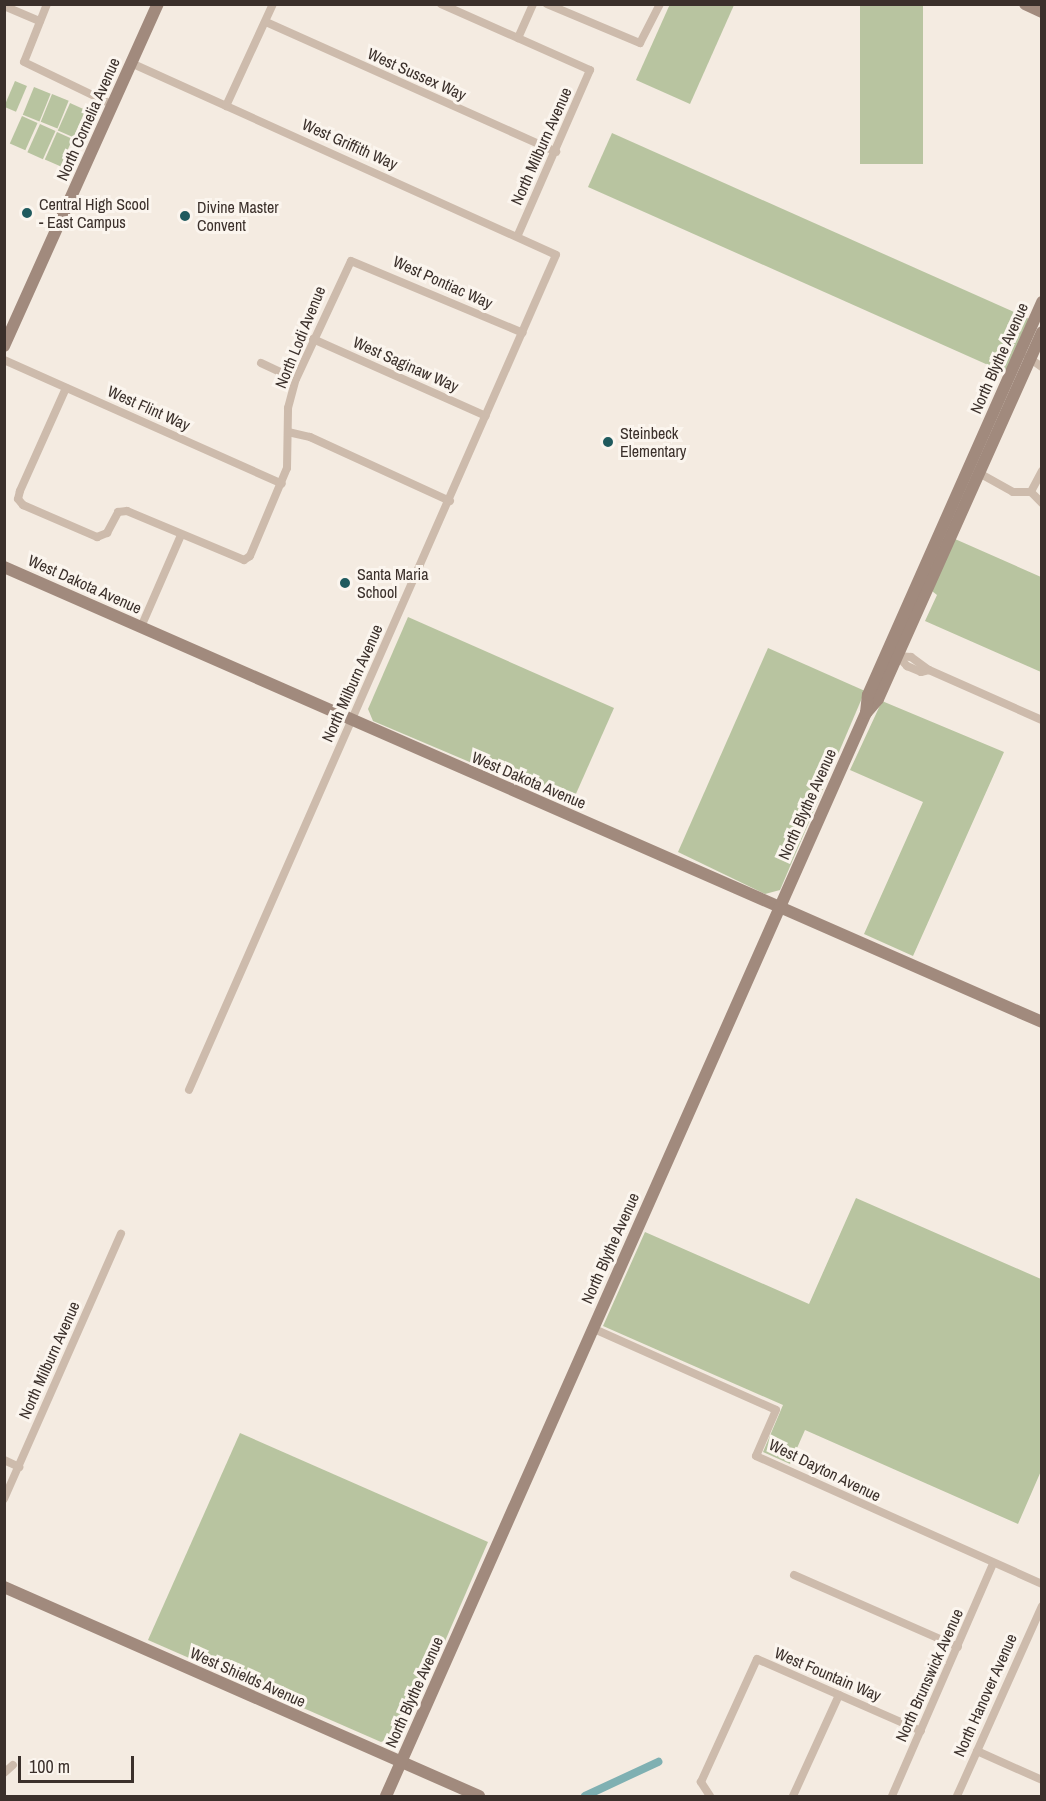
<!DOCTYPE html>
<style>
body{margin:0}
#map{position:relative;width:1046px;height:1801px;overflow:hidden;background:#f4ebe1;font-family:"Archivo Narrow",sans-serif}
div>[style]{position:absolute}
.green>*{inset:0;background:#b8c4a0;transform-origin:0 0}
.canal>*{height:8px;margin:-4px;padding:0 4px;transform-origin:4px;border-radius:4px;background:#7fb0b2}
.street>*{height:8px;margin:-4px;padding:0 4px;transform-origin:4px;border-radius:4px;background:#cdbbac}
.secondary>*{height:12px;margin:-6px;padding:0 6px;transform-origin:6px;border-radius:6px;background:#a18a7d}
.dots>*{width:16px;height:16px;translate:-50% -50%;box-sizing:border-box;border:3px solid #fbf5ee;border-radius:50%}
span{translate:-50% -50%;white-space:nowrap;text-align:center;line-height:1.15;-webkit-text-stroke:6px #fbf5ee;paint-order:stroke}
.street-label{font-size:16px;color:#3b302b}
.poi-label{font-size:16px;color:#3b302b}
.left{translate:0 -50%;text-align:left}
.frame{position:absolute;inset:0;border:6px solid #3b302b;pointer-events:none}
.scale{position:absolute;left:18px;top:1756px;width:116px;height:27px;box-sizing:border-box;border:3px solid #3b302b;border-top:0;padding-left:8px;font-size:18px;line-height:21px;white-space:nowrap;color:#3b302b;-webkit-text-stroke:4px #fbf5ee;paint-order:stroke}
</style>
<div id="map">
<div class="green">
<i style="clip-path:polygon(670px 4px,734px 5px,690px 104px,636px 80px)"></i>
<i style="left:860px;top:5px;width:63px;height:159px"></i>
<i style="left:15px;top:81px;width:13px;height:28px;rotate:23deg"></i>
<i style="left:34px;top:87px;width:18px;height:30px;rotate:22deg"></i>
<i style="left:52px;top:94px;width:18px;height:30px;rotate:22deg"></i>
<i style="left:70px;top:103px;width:17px;height:30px;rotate:24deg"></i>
<i style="left:22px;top:116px;width:17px;height:30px;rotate:24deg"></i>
<i style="left:40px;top:124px;width:17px;height:31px;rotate:24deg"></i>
<i style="left:57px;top:132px;width:17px;height:30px;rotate:24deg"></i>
<i style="left:612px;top:133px;width:457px;height:59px;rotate:24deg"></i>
<i style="clip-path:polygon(955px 539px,1041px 577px,1041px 672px,925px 621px,937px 595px,932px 591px)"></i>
<i style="clip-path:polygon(408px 617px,614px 708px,571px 805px,373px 721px,368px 709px)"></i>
<i style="clip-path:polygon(768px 648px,865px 691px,780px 890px,765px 894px,678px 852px)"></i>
<i style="clip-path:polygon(882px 701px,1004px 752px,913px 956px,864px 934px,923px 802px,850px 770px)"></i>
<i style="clip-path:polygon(856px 1198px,1041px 1279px,1041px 1471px,1018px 1524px,805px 1430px,790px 1464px,763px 1452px,783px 1405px,603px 1326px,645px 1232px,809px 1304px)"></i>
<i style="clip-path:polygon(240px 1433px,488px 1542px,445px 1641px,396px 1736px,381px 1742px,148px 1640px)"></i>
</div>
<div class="canal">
<i style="left:585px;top:1796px;width:81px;rotate:-25deg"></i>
</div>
<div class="street">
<i style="left:47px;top:4px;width:62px;rotate:111.6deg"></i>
<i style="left:24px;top:62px;width:97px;rotate:25.8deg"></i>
<i style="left:441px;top:4px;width:163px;rotate:23.9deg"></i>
<i style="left:590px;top:70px;width:180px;rotate:113.6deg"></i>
<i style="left:547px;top:4px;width:101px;rotate:22.8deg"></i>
<i style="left:640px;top:43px;width:44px;rotate:-62.9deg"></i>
<i style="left:4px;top:6px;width:39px;rotate:23deg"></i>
<i style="left:266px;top:22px;width:318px;rotate:24.1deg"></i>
<i style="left:518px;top:38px;width:37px;rotate:-66deg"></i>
<i style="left:131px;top:63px;width:466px;rotate:24.3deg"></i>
<i style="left:556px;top:255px;width:912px;rotate:113.73deg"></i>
<i style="left:226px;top:106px;width:112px;rotate:-65.3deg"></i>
<i style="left:313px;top:339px;width:189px;rotate:24deg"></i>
<i style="left:1028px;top:357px;width:17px;rotate:36deg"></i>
<i style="left:4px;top:360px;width:304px;rotate:24deg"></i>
<i style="left:261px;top:363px;width:38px;rotate:25deg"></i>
<i style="left:66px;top:388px;width:113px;rotate:114.1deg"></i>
<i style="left:20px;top:491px;width:8px;rotate:104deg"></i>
<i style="left:18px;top:499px;width:8px;rotate:50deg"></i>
<i style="left:23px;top:505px;width:81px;rotate:23.4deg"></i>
<i style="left:97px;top:537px;width:11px;rotate:-22deg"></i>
<i style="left:107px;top:533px;width:24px;rotate:-62deg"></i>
<i style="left:118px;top:512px;width:9px;rotate:-6deg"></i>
<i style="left:127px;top:511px;width:127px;rotate:22.7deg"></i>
<i style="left:244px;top:560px;width:7px;rotate:-34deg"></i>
<i style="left:250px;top:556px;width:95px;rotate:-67.2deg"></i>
<i style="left:287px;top:468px;width:60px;rotate:-89deg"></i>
<i style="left:288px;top:408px;width:30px;rotate:-75deg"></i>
<i style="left:296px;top:379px;width:130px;rotate:-65deg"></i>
<i style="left:351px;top:261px;width:186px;rotate:22.7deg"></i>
<i style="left:288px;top:432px;width:23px;rotate:13deg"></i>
<i style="left:310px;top:437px;width:154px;rotate:24.6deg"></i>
<i style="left:1042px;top:471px;width:24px;rotate:118deg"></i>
<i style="left:1031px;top:492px;width:16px;rotate:45deg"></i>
<i style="left:979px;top:473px;width:39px;rotate:29deg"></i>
<i style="left:1013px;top:492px;width:18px"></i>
<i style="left:141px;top:627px;width:100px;rotate:-66.5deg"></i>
<i style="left:897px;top:655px;width:15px;rotate:48deg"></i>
<i style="left:907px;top:666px;width:15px;rotate:23deg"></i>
<i style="left:921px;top:672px;width:8px;rotate:-14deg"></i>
<i style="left:897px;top:656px;width:14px;rotate:4deg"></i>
<i style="left:911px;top:657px;width:22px;rotate:36deg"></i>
<i style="left:929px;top:670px;width:124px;rotate:23.9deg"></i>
<i style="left:592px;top:1328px;width:201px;rotate:24deg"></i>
<i style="left:776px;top:1410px;width:50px;rotate:113.5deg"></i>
<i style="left:756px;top:1456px;width:313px;rotate:24.1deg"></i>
<i style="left:4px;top:1460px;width:17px;rotate:25deg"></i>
<i style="left:4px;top:1499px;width:290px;rotate:-66.2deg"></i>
<i style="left:794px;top:1575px;width:179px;rotate:23.7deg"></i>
<i style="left:977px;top:1751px;width:71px;rotate:24deg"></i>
<i style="left:4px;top:1773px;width:12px;rotate:-42deg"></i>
<i style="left:710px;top:1796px;width:17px;rotate:-123deg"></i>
<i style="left:701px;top:1782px;width:135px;rotate:-65.5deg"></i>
<i style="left:757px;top:1659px;width:179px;rotate:23.7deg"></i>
<i style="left:793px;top:1796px;width:111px;rotate:-65.5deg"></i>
<i style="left:892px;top:1796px;width:253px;rotate:-66.5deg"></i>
<i style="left:957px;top:1796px;width:208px;rotate:-65.9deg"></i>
</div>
<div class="secondary">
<i style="left:1025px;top:4px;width:19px;rotate:25deg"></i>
<i style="left:4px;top:346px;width:375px;rotate:-65.8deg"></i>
<i style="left:4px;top:567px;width:1133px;rotate:23.67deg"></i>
<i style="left:866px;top:713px;width:18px;rotate:-49deg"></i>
<i style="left:878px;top:699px;width:402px;rotate:-65.9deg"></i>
<i style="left:4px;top:1587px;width:519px;rotate:23.75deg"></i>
<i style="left:386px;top:1796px;width:1185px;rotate:-66.1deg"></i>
<i style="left:866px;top:713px;width:18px;rotate:-84deg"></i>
<i style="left:868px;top:695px;width:430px;rotate:-66.1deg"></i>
</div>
<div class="dots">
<i style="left:27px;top:213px;background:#1f5a5e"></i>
<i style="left:185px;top:216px;background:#1f5a5e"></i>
<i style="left:608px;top:442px;background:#1f5a5e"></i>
<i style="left:345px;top:583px;background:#1f5a5e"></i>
</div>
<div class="street-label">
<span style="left:417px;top:74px;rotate:24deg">West Sussex Way</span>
<span style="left:88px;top:119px;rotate:-66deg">North Cornelia Avenue</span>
<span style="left:350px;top:144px;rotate:24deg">West Griffith Way</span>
<span style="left:541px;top:146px;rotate:-66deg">North Milburn Avenue</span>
<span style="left:443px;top:282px;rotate:24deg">West Pontiac Way</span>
<span style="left:300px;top:337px;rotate:-68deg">North Lodi Avenue</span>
<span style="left:999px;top:358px;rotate:-66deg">North Blythe Avenue</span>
<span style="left:406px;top:364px;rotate:24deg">West Saginaw Way</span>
<span style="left:149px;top:408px;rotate:24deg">West Flint Way</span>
<span style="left:85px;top:584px;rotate:24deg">West Dakota Avenue</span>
<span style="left:352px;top:683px;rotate:-66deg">North Milburn Avenue</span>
<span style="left:529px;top:780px;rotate:23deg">West Dakota Avenue</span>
<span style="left:807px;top:804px;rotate:-66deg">North Blythe Avenue</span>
<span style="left:610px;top:1248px;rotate:-66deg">North Blythe Avenue</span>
<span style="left:49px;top:1360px;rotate:-66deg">North Milburn Avenue</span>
<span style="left:825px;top:1470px;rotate:26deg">West Dayton Avenue</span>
<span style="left:828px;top:1674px;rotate:23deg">West Fountain Way</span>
<span style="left:929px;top:1675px;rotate:-66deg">North Brunswick Avenue</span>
<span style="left:248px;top:1677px;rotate:24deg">West Shields Avenue</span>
<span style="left:414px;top:1692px;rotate:-66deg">North Blythe Avenue</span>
<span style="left:985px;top:1695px;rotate:-66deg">North Hanover Avenue</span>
</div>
<div class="poi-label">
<span class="left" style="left:39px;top:213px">Central High Scool<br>- East Campus</span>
<span class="left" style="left:197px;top:216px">Divine Master<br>Convent</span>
<span class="left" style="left:620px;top:442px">Steinbeck<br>Elementary</span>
<span class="left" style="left:357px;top:583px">Santa Maria<br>School</span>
</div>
<div class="frame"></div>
<div class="scale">100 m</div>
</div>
